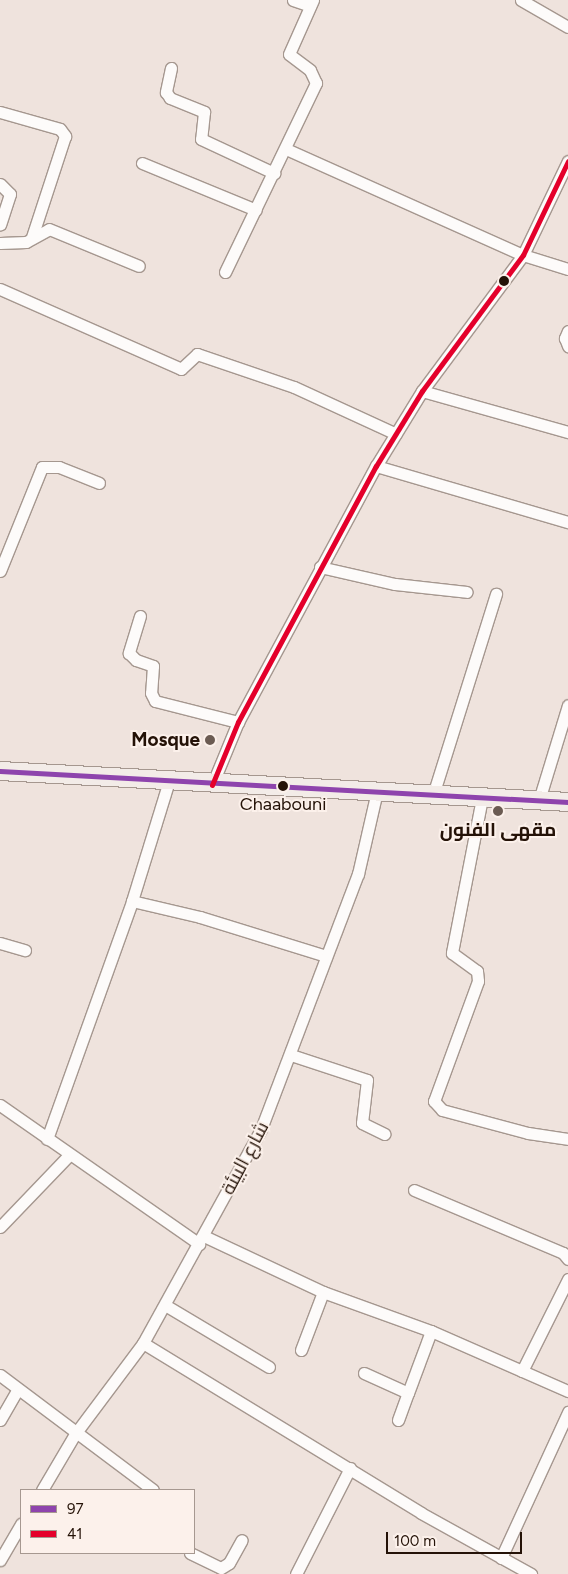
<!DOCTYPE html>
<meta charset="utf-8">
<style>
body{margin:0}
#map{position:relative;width:568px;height:1574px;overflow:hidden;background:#efe3dd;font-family:Figtree,Cairo,sans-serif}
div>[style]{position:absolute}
.roads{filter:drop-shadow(1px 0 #a5978f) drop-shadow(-1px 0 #a5978f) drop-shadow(0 1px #a5978f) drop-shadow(0 -1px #a5978f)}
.minor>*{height:11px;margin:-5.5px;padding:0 5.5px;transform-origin:5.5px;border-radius:5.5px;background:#fdfbfa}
.primary>*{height:18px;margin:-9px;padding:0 9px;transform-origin:9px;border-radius:9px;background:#f3ece8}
.bus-1>*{height:5px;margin:-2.5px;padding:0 2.5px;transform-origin:2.5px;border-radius:2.5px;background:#8e44ad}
.bus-2>*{height:5px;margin:-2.5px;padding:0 2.5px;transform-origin:2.5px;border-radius:2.5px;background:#e4002b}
.dots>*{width:14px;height:14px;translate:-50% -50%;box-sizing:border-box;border:2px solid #fcf1eb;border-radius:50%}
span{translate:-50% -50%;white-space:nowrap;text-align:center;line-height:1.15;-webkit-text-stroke:4px #fcf1eb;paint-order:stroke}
.bus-label{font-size:18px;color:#241207}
.poi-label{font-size:19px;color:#241207;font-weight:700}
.right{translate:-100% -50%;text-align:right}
.street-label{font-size:19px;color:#241207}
.legend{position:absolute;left:20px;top:1489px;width:175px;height:65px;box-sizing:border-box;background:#fcf1eb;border:1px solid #a69890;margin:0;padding:6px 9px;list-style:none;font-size:15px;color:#241207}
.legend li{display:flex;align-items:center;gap:10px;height:25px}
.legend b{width:25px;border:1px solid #a69890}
.scale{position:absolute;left:386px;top:1532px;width:136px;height:22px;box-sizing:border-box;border:2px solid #241207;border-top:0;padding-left:6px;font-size:15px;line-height:18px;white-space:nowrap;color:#241207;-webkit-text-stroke:4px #fcf1eb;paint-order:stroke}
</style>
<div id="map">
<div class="roads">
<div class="minor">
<i style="left:293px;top:0;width:18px;rotate:19deg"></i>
<i style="left:521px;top:0;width:54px;rotate:29.9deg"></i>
<i style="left:171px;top:68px;width:25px;rotate:102deg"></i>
<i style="left:166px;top:92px;width:7px;rotate:56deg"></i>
<i style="left:170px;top:98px;width:37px;rotate:22deg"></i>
<i style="left:204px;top:112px;width:27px;rotate:96deg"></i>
<i style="left:201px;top:139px;width:81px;rotate:25deg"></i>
<i style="left:0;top:112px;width:62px;rotate:15.8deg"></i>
<i style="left:60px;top:129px;width:9px;rotate:54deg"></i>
<i style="left:65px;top:136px;width:106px;rotate:108.1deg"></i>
<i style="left:286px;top:149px;width:260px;rotate:24.1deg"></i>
<i style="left:523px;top:255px;width:47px;rotate:17.3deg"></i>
<i style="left:142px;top:163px;width:123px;rotate:22.4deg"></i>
<i style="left:0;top:184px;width:14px;rotate:45deg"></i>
<i style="left:10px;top:194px;width:32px;rotate:108deg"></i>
<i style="left:0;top:243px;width:26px;rotate:-2deg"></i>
<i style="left:26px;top:242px;width:26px;rotate:-29deg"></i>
<i style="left:49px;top:229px;width:97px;rotate:22.3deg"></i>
<i style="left:225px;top:272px;width:210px;rotate:-64.3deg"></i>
<i style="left:316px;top:83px;width:14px;rotate:-115deg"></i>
<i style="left:310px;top:70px;width:26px;rotate:-143deg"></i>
<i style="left:289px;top:54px;width:59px;rotate:-66deg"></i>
<i style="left:0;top:289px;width:198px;rotate:23.8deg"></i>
<i style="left:181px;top:369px;width:22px;rotate:-43deg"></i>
<i style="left:197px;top:354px;width:102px;rotate:18.8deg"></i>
<i style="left:294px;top:387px;width:112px;rotate:24.7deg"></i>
<i style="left:568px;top:331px;width:8px;rotate:113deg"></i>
<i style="left:565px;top:338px;width:9px;rotate:69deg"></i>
<i style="left:422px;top:391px;width:152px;rotate:15.7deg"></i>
<i style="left:376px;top:466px;width:200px;rotate:16.3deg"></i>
<i style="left:320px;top:567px;width:77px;rotate:12.8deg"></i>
<i style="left:395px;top:584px;width:72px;rotate:6.3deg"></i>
<i style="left:0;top:571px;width:112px;rotate:-68deg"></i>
<i style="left:42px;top:467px;width:17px"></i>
<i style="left:59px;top:467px;width:43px;rotate:21.8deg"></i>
<i style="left:140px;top:616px;width:39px;rotate:107deg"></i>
<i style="left:129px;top:653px;width:10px;rotate:45deg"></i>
<i style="left:136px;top:660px;width:18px;rotate:19deg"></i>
<i style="left:153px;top:666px;width:27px;rotate:94deg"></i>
<i style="left:151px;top:693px;width:9px;rotate:63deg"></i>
<i style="left:155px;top:701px;width:86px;rotate:14.2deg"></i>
<i style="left:212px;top:785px;width:68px;rotate:-67.6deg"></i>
<i style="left:238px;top:722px;width:291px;rotate:-61.7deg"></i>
<i style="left:376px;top:466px;width:88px;rotate:-58.5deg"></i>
<i style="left:422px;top:391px;width:169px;rotate:-53.4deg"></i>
<i style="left:523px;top:255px;width:104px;rotate:-64.4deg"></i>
<i style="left:433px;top:795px;width:211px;rotate:-72.6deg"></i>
<i style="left:482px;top:798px;width:158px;rotate:101deg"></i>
<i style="left:452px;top:953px;width:31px;rotate:36deg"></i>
<i style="left:477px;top:971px;width:10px;rotate:84deg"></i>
<i style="left:478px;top:981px;width:128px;rotate:110.1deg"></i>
<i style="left:434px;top:1101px;width:12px;rotate:48deg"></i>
<i style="left:442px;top:1110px;width:89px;rotate:15deg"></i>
<i style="left:528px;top:1133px;width:40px;rotate:8.5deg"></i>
<i style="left:539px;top:800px;width:99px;rotate:-73deg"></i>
<i style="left:132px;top:901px;width:70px;rotate:13.2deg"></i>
<i style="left:200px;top:917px;width:132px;rotate:17.2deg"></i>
<i style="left:0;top:943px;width:26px;rotate:16deg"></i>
<i style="left:291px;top:1055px;width:80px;rotate:18.2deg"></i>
<i style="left:367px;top:1080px;width:43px;rotate:96.6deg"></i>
<i style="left:362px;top:1123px;width:25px;rotate:26deg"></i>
<i style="left:0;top:1105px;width:243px;rotate:34.9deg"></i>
<i style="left:47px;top:1139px;width:253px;rotate:-70.3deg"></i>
<i style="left:132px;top:901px;width:126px;rotate:-72.9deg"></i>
<i style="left:414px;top:1190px;width:162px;rotate:22.9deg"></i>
<i style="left:563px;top:1253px;width:8px;rotate:50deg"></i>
<i style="left:0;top:1227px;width:100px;rotate:-46.2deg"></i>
<i style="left:204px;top:1236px;width:132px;rotate:25.2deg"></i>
<i style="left:323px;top:1292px;width:115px;rotate:19.9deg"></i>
<i style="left:431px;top:1331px;width:150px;rotate:23.7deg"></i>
<i style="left:165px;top:1305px;width:121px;rotate:30.8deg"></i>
<i style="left:143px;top:1343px;width:326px;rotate:31.4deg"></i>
<i style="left:421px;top:1513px;width:126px;rotate:29deg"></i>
<i style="left:301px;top:1350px;width:62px;rotate:-69.2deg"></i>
<i style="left:522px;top:1371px;width:103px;rotate:-63.4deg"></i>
<i style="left:364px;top:1373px;width:48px;rotate:24.4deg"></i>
<i style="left:408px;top:1393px;width:66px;rotate:-69.6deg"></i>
<i style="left:0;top:1375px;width:191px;rotate:36.9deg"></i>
<i style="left:0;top:1420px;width:34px;rotate:-60deg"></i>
<i style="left:398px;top:1420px;width:29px;rotate:-70deg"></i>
<i style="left:42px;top:1490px;width:65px;rotate:-59.5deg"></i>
<i style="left:75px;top:1434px;width:114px;rotate:-53.2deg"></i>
<i style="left:143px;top:1343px;width:244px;rotate:-61.1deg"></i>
<i style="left:261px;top:1129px;width:273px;rotate:-69.2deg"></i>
<i style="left:358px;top:874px;width:85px;rotate:-77.1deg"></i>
<i style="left:190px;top:1553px;width:34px;rotate:26deg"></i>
<i style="left:221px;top:1568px;width:9px;rotate:-32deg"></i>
<i style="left:229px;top:1563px;width:26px;rotate:-61deg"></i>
<i style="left:501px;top:1558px;width:161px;rotate:-65.3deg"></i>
<i style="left:0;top:1560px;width:42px;rotate:-59.7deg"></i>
<i style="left:296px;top:1574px;width:119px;rotate:-63deg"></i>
</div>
<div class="primary">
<i style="left:0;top:771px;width:569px;rotate:3.12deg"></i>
</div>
</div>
<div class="bus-1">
<i style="left:0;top:771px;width:569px;rotate:3.12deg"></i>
</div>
<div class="bus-2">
<i style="left:212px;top:785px;width:68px;rotate:-67.6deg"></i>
<i style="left:238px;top:722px;width:291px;rotate:-61.7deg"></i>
<i style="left:376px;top:466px;width:88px;rotate:-58.5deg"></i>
<i style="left:422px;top:391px;width:169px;rotate:-53.4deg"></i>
<i style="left:523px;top:255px;width:104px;rotate:-64.4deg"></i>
</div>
<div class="dots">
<i style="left:504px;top:281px;background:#241207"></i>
<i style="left:210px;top:740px;background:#6b5b52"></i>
<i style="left:283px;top:786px;background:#241207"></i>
<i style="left:498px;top:811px;background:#6b5b52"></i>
</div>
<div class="bus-label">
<span style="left:283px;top:804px">Chaabouni</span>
</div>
<div class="poi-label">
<span class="right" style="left:200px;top:740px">Mosque</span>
<span style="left:498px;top:830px">مقهى الفنون</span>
</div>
<div class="street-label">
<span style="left:245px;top:1158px;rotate:-62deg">شارع البيئة</span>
</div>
<ul class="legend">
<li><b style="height:6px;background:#8e44ad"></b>97</li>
<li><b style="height:6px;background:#e4002b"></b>41</li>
</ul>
<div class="scale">100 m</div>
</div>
